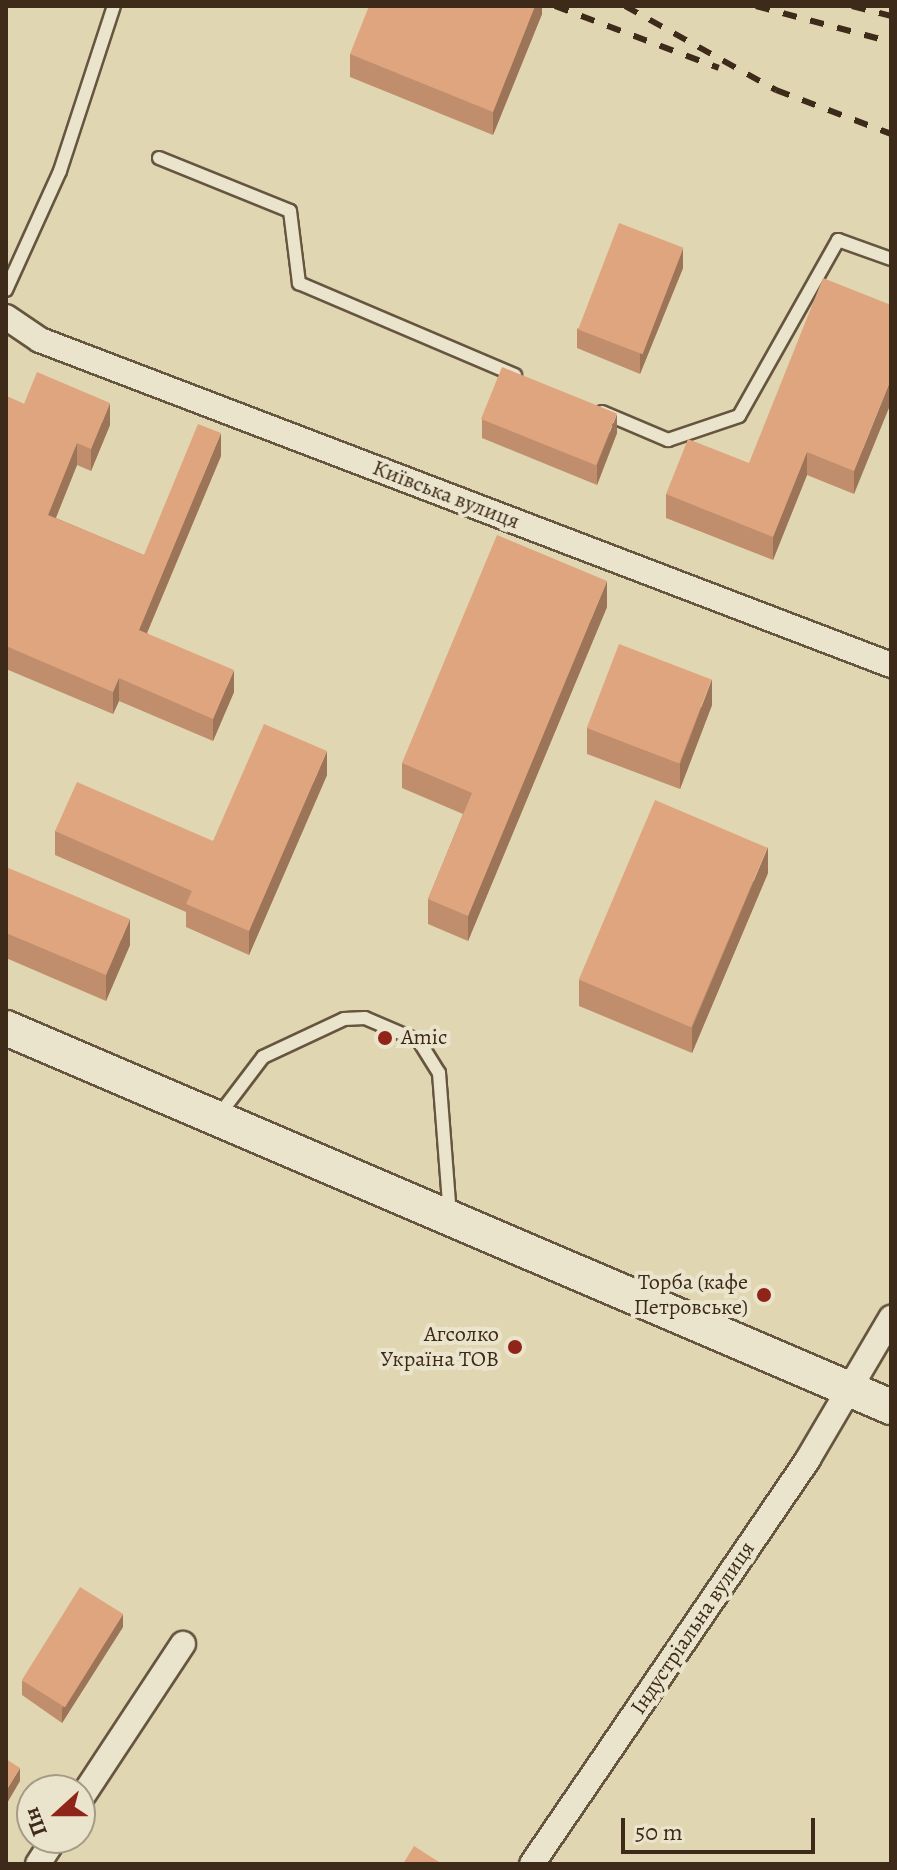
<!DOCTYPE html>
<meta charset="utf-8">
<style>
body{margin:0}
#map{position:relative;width:897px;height:1870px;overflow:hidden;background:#e0d6b2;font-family:Alegreya,serif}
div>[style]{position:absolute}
.roads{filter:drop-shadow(2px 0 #66553f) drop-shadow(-2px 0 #66553f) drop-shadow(0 2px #66553f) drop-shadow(0 -2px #66553f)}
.lane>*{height:12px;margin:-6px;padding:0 6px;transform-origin:6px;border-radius:6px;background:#ebe4cd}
.street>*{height:24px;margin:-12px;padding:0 12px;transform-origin:12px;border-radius:12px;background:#ebe4cd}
.secondary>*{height:34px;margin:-17px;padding:0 17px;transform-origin:17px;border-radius:17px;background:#ebe4cd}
.rail>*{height:6px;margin-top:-3px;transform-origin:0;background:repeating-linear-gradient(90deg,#3d2a19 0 14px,transparent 0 28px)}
.wall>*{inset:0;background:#c08e6c}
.shaded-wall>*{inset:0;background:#9c7458}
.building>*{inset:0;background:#dfa57e;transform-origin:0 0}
.dots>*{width:22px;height:22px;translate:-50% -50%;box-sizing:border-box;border:4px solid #ebe4cd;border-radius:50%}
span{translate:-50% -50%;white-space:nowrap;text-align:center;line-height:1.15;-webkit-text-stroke:8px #ebe4cd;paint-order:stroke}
.street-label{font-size:22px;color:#3d2a19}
.poi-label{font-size:22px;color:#3d2a19}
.left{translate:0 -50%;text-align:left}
.right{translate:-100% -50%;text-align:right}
.frame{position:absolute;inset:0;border:8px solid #3d2a19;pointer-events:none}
.north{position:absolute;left:16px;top:1774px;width:80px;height:80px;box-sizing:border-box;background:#ebe4cd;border:2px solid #a59a85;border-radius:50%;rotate:249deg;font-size:22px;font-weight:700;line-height:32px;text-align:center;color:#3d2a19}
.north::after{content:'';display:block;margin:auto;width:28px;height:36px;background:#8f2418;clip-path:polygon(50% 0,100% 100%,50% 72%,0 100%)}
.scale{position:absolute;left:621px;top:1818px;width:194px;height:36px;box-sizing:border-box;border:4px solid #3d2a19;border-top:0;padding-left:10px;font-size:24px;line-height:28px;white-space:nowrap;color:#3d2a19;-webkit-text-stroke:6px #ebe4cd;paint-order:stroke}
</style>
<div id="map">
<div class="roads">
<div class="lane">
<i style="left:159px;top:158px;width:141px;rotate:22deg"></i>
<i style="left:290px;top:211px;width:73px;rotate:82.9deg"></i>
<i style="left:299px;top:283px;width:235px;rotate:23.1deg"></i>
<i style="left:6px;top:290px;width:131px;rotate:-65.6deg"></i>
<i style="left:60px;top:171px;width:174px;rotate:-71.9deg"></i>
<i style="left:602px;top:412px;width:72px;rotate:23deg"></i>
<i style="left:668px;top:440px;width:75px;rotate:-18.7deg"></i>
<i style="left:739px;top:416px;width:202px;rotate:-60.6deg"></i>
<i style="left:838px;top:240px;width:56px;rotate:19.7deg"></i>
<i style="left:219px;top:1115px;width:73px;rotate:-52.8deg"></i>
<i style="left:263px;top:1057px;width:89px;rotate:-25.1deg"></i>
<i style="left:344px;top:1019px;width:21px;rotate:-3deg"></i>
<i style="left:365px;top:1018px;width:59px;rotate:23.1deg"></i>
<i style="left:419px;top:1041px;width:38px;rotate:58deg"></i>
<i style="left:439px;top:1073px;width:142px;rotate:85.6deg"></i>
</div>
<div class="street">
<i style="left:6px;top:317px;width:41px;rotate:34.1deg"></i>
<i style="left:40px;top:340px;width:911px;rotate:20.9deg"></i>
<i style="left:80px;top:1800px;width:187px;rotate:-56.6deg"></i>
<i style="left:38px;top:1864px;width:31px;rotate:-57deg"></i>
<i style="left:532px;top:1864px;width:490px;rotate:-55.7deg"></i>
<i style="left:808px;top:1459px;width:164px;rotate:-59.5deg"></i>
</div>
<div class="secondary">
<i style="left:6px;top:1028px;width:963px;rotate:23.18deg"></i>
</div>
</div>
<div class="rail">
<i style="left:555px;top:6px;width:175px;rotate:20.7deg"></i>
<i style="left:625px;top:6px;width:173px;rotate:29.1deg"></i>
<i style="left:776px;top:90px;width:123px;rotate:20.9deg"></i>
<i style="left:756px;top:6px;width:140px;rotate:14.9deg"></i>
<i style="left:852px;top:6px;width:40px;rotate:14.4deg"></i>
</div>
<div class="wall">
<i style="clip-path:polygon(542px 6px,542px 14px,493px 135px,350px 77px,350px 54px)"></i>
<i style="clip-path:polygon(683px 268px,640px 374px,577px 348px,577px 329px)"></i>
<i style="clip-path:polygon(891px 305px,854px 494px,807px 475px,773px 560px,666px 518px,666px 494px,749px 463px)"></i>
<i style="clip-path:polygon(6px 396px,24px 404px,110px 425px,91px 471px,77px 465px,56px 518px,144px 555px,221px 456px,147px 633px,234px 692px,213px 741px,119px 701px,113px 714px,6px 669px)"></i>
<i style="clip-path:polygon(482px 419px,617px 433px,597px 485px,482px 438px)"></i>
<i style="clip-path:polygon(607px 607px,468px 941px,428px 924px,428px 899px,463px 814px,402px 788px,402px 763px)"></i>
<i style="clip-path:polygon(712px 705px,680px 789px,587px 754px,587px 728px)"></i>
<i style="clip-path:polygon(327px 775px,249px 955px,186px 927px,186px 912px,55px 855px,55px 831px,213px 841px)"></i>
<i style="clip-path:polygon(6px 867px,130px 945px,106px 1001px,6px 958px)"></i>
<i style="clip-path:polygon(768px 873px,692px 1053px,579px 1006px,579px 980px)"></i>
<i style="clip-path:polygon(123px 1627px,62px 1723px,22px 1695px,22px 1681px)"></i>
</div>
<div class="shaded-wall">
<i style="clip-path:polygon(535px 6px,542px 6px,542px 14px,493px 135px,493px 112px)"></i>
<i style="clip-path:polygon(683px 248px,683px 268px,640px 374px,640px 354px)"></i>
<i style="clip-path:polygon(891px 379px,891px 403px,854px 494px,854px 471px)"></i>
<i style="clip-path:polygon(110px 403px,110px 425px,91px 471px,91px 449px)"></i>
<i style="clip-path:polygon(617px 414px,617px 433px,597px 485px,597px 465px)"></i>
<i style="clip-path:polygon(221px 433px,221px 456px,139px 652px,139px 630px)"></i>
<i style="clip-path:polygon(77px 443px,77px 465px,48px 537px,48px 515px)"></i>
<i style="clip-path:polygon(807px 452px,807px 475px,773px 560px,773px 537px)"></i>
<i style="clip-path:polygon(607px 581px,607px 607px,468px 941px,468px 916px)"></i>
<i style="clip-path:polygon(234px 670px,234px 692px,213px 741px,213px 719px)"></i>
<i style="clip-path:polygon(119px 678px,119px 701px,113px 714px,113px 692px)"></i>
<i style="clip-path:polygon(712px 679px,712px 705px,680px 789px,680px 764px)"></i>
<i style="clip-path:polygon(327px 751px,327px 775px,249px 955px,249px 931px)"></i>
<i style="clip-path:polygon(768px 847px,768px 873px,692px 1053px,692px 1028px)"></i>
<i style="clip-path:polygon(130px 919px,130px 945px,106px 1001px,106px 975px)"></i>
<i style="clip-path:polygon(123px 1614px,123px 1627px,62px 1723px,62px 1709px)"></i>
<i style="clip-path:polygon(20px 1768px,20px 1781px,6px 1805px,6px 1791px)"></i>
</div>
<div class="building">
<i style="clip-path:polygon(369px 6px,535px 6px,493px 112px,350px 54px)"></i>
<i style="left:619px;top:223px;width:69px;height:114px;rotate:21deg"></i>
<i style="clip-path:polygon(823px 278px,891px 305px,891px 379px,854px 471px,807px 452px,773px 537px,666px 494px,688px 439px,749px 463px)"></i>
<i style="left:502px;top:367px;width:124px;height:56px;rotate:22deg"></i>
<i style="clip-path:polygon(37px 372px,110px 403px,91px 449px,77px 443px,48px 515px,144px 555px,198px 424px,221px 433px,139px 630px,234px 670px,213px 719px,119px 678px,113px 692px,6px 646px,6px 396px,24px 404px)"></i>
<i style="clip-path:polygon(497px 535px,607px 581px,468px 916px,428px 899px,472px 793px,402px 763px)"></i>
<i style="left:619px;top:644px;width:99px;height:90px;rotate:21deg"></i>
<i style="clip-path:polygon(264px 724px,327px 751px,249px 931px,186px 904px,192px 891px,55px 831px,77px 782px,213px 841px)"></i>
<i style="left:655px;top:800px;width:122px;height:195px;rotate:23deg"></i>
<i style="clip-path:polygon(6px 867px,130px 919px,106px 975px,6px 933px)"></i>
<i style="left:80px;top:1587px;width:51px;height:110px;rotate:32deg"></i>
<i style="clip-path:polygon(6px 1759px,20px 1768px,6px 1791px)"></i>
<i style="clip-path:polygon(414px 1846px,442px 1864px,403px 1864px)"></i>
</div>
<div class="dots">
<i style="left:385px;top:1038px;background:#8f2418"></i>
<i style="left:764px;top:1295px;background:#8f2418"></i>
<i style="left:515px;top:1347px;background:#8f2418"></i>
</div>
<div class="street-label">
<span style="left:446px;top:495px;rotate:21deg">Київська вулиця</span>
<span style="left:693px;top:1628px;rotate:-56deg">Індустріальна вулиця</span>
</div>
<div class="poi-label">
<span class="left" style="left:401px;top:1038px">Amic</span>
<span class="right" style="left:748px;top:1295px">Торба (кафе<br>Петровське)</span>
<span class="right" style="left:499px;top:1347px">Агсолко<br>Україна ТОВ</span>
</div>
<div class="frame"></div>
<div class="north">Пн</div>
<div class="scale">50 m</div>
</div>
